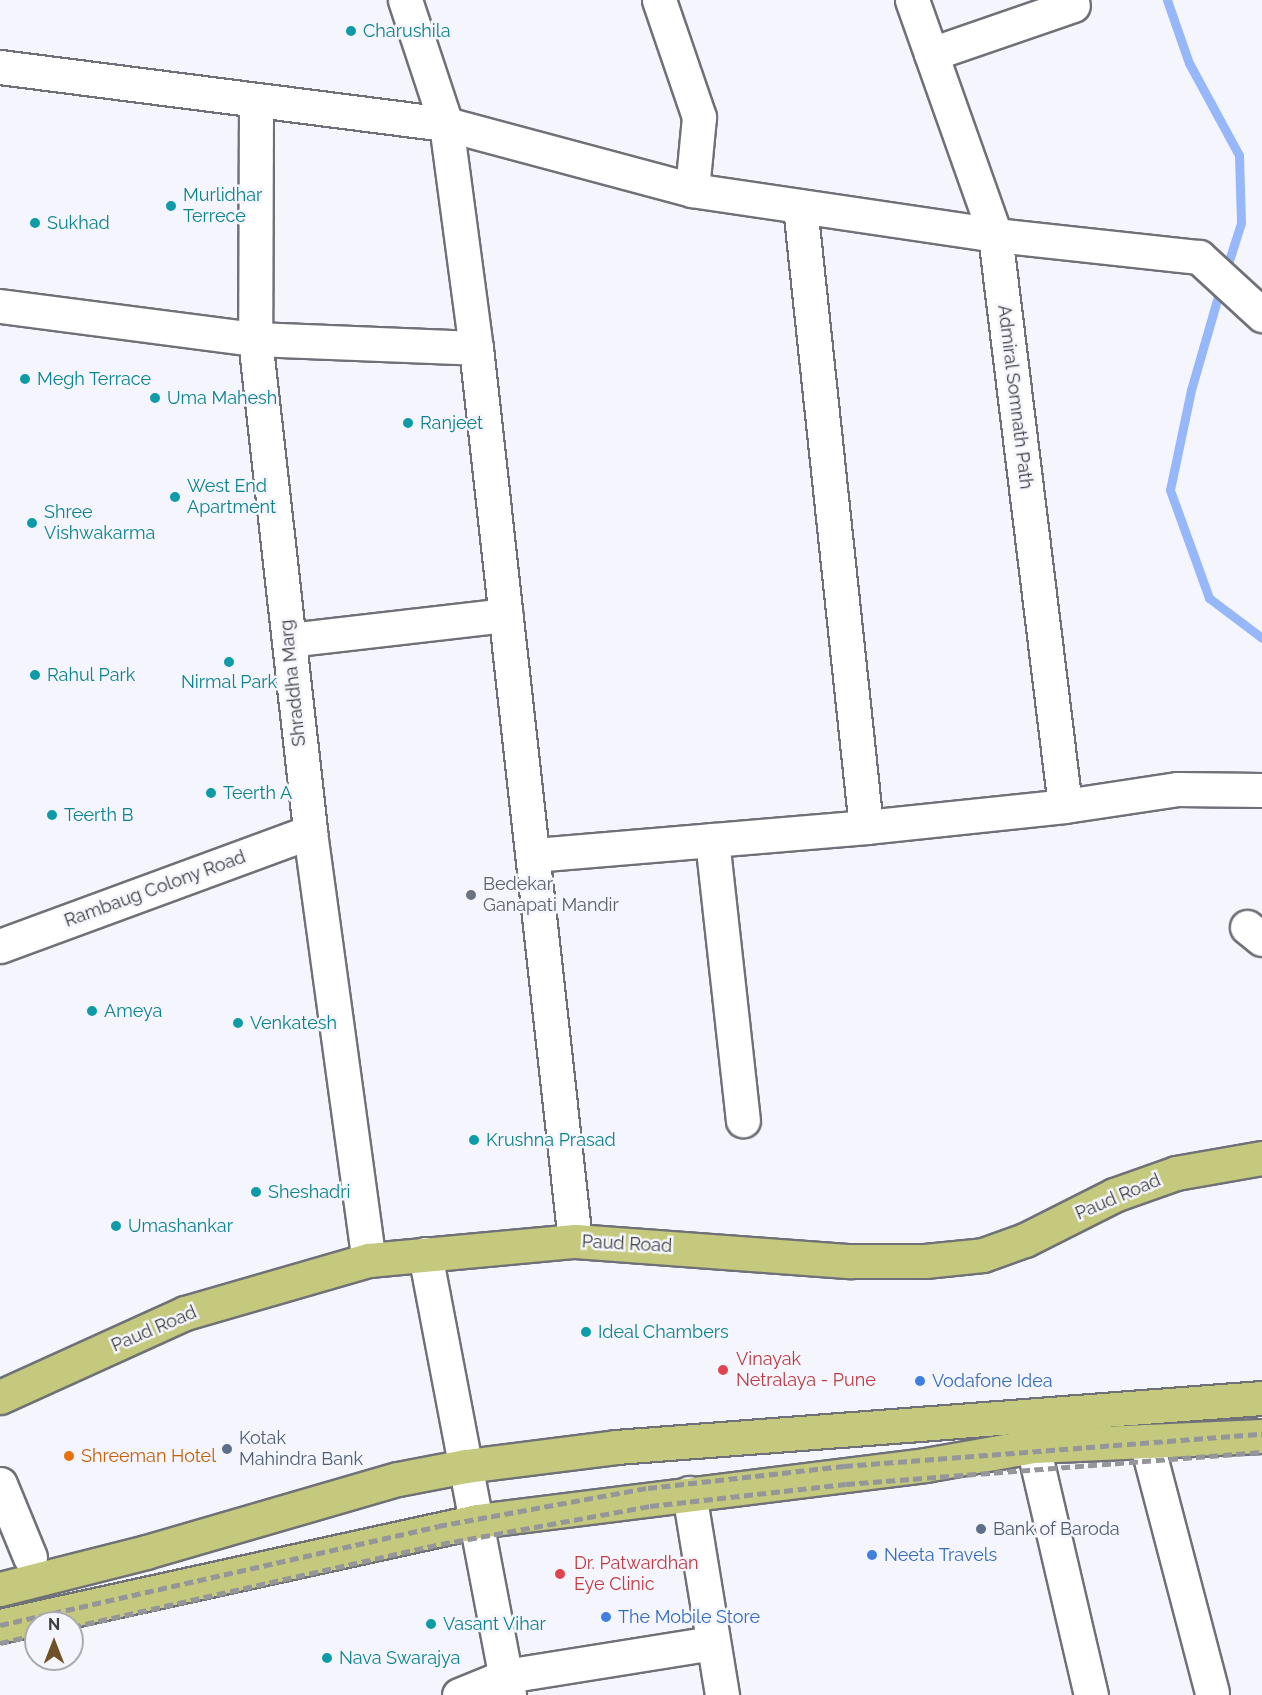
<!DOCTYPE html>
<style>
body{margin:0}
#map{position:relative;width:1262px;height:1695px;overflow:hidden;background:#f5f6fd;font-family:Raleway,sans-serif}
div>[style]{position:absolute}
.stream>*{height:9px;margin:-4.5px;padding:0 4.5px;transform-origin:4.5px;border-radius:4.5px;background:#97b7fb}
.roads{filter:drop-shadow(2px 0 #707178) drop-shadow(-2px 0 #707178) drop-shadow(0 2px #707178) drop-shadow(0 -2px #707178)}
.minor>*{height:33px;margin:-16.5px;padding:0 16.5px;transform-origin:16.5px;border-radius:16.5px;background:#fff}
.major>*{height:33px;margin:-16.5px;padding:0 16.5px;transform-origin:16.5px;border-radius:16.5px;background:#c4c97d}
.rail>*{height:4.5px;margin-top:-2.25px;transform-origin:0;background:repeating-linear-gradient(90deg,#95969a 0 9px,transparent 0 13.5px)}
.dots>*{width:16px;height:16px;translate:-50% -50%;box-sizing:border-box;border:3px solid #f5f6fd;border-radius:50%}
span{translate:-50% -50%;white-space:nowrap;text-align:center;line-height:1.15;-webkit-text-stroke:5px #f5f6fd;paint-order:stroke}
.culture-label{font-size:18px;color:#0d838f}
.left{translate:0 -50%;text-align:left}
.street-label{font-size:18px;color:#3c3c3f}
.worship-label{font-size:18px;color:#5b616d}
.health-label{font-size:18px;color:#be3a42}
.shop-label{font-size:18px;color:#366cbe}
.service-label{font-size:18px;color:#4e5e75}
.food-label{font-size:18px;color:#c56008}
.north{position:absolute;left:24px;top:1611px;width:60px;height:60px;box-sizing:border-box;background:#f5f6fd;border:2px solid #abacb1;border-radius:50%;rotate:0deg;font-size:16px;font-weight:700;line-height:24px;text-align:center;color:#3c3c3f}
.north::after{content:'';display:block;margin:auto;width:21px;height:27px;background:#715127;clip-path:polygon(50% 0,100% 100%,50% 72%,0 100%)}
</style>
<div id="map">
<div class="stream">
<i style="left:1167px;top:0;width:67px;rotate:70.8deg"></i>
<i style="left:1189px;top:63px;width:105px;rotate:61.5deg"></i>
<i style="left:1239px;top:155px;width:68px;rotate:88.3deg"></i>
<i style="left:1241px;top:223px;width:52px;rotate:107.7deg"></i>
<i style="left:1221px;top:286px;width:108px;rotate:106.1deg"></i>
<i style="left:1191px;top:390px;width:102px;rotate:101.9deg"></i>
<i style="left:1170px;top:490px;width:115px;rotate:70.1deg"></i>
<i style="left:1209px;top:598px;width:66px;rotate:37deg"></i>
</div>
<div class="roads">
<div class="minor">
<i style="left:405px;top:0;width:131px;rotate:71.7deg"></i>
<i style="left:446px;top:124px;width:226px;rotate:82.4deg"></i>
<i style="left:476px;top:348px;width:898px;rotate:83.67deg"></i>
<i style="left:659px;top:0;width:124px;rotate:71.1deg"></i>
<i style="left:699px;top:117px;width:73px;rotate:95.5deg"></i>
<i style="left:912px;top:0;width:249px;rotate:70.5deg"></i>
<i style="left:995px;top:235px;width:575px;rotate:83.01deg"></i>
<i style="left:931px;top:54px;width:150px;rotate:-19deg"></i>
<i style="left:0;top:67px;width:450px;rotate:7.3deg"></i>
<i style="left:446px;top:124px;width:255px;rotate:15deg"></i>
<i style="left:692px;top:190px;width:306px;rotate:8.4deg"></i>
<i style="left:995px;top:235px;width:205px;rotate:6.2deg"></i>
<i style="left:1199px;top:257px;width:86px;rotate:42.6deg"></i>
<i style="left:256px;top:103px;width:236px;rotate:90.2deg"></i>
<i style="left:255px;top:339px;width:496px;rotate:83.6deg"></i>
<i style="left:310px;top:832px;width:432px;rotate:82.2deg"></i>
<i style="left:0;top:306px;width:257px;rotate:7.4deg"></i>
<i style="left:255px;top:339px;width:221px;rotate:2.3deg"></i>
<i style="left:289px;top:640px;width:218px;rotate:-6.6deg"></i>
<i style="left:866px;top:827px;width:200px;rotate:-6deg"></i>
<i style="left:1065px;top:806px;width:113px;rotate:-8.6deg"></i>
<i style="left:1177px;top:789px;width:85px;rotate:0.7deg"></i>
<i style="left:712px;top:840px;width:282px;rotate:83.7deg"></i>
<i style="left:534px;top:855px;width:333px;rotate:-4.8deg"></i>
<i style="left:866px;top:827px;width:624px;rotate:-96.07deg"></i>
<i style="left:1247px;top:927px;width:19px;rotate:39deg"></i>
<i style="left:0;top:946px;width:330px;rotate:-20.2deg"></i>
<i style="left:425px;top:1254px;width:449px;rotate:79.2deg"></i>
<i style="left:1146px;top:1441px;width:260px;rotate:75.3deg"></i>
<i style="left:1033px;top:1446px;width:256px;rotate:76.9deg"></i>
<i style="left:0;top:1484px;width:79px;rotate:67.7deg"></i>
<i style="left:689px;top:1493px;width:205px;rotate:80.7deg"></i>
<i style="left:459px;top:1695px;width:51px;rotate:-22deg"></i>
<i style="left:506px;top:1676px;width:209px;rotate:-9.1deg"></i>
</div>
<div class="major">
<i style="left:0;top:1397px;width:203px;rotate:-24.4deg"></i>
<i style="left:185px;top:1313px;width:191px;rotate:-16.1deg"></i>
<i style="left:369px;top:1260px;width:207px;rotate:-5.3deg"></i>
<i style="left:575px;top:1241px;width:276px;rotate:4.2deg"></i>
<i style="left:850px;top:1261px;width:75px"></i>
<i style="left:925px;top:1261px;width:58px;rotate:-5.9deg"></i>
<i style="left:983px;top:1255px;width:45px;rotate:-19.7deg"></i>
<i style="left:1025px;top:1240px;width:100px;rotate:-26.8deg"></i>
<i style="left:1114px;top:1195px;width:66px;rotate:-19.5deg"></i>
<i style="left:1176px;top:1173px;width:87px;rotate:-9.9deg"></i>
<i style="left:0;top:1589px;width:151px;rotate:-14.2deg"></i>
<i style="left:146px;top:1552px;width:262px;rotate:-16.2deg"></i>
<i style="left:398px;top:1479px;width:69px;rotate:-10.8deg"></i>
<i style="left:466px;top:1466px;width:151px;rotate:-7.2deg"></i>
<i style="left:616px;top:1447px;width:648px;rotate:-4.34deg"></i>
<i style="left:0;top:1626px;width:488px;rotate:-12.4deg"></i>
<i style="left:477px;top:1521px;width:451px;rotate:-7.1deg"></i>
<i style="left:925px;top:1465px;width:110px;rotate:-10deg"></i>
<i style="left:1033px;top:1446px;width:229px;rotate:-2.5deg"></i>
</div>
</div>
<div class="rail">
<i style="left:0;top:1625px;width:449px;rotate:-12.7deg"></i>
<i style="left:438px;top:1526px;width:213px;rotate:-10.3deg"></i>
<i style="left:648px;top:1488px;width:197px;rotate:-6.4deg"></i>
<i style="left:844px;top:1466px;width:419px;rotate:-4.4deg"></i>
<i style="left:72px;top:1627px;width:378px;rotate:-12.7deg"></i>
<i style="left:441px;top:1544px;width:212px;rotate:-10.3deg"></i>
<i style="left:650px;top:1506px;width:197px;rotate:-6.4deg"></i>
<i style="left:846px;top:1484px;width:417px;rotate:-4.4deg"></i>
<i style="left:0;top:1643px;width:37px;rotate:-13deg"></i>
</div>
<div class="dots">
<i style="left:351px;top:31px;background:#0f9aa8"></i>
<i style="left:171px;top:206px;background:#0f9aa8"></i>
<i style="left:35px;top:223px;background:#0f9aa8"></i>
<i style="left:25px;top:379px;background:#0f9aa8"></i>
<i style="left:155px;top:398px;background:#0f9aa8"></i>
<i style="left:408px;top:423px;background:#0f9aa8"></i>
<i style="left:175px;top:497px;background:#0f9aa8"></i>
<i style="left:32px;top:523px;background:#0f9aa8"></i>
<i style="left:229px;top:662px;background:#0f9aa8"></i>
<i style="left:35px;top:675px;background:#0f9aa8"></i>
<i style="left:211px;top:793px;background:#0f9aa8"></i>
<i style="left:52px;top:815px;background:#0f9aa8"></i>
<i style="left:471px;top:895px;background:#6b7280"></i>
<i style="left:92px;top:1011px;background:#0f9aa8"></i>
<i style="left:238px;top:1023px;background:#0f9aa8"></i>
<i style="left:474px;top:1140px;background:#0f9aa8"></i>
<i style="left:256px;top:1192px;background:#0f9aa8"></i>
<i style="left:116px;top:1226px;background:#0f9aa8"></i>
<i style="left:586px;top:1332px;background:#0f9aa8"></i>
<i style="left:723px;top:1370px;background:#e0444e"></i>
<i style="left:920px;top:1381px;background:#3f7fe0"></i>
<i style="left:227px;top:1449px;background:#5c6f8a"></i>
<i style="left:69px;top:1456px;background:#e8710a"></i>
<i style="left:981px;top:1529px;background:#5c6f8a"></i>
<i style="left:872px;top:1555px;background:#3f7fe0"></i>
<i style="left:560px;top:1574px;background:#e0444e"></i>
<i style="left:606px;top:1617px;background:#3f7fe0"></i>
<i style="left:431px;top:1624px;background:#0f9aa8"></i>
<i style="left:327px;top:1658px;background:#0f9aa8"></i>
</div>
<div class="culture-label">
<span class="left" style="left:363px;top:31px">Charushila</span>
<span class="left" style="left:183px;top:206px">Murlidhar<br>Terrece</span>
<span class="left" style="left:47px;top:223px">Sukhad</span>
<span class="left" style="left:37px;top:379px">Megh Terrace</span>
<span class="left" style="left:167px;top:398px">Uma Mahesh</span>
<span class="left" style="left:420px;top:423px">Ranjeet</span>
<span class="left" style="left:187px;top:497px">West End<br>Apartment</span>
<span class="left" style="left:44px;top:523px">Shree<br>Vishwakarma</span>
<span class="left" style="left:47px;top:675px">Rahul Park</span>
<span style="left:229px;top:682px">Nirmal Park</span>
<span class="left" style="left:223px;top:793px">Teerth A</span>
<span class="left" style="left:64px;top:815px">Teerth B</span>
<span class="left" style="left:104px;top:1011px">Ameya</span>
<span class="left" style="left:250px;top:1023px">Venkatesh</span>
<span class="left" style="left:486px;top:1140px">Krushna Prasad</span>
<span class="left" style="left:268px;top:1192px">Sheshadri</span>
<span class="left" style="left:128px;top:1226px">Umashankar</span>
<span class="left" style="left:598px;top:1332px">Ideal Chambers</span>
<span class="left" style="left:443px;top:1624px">Vasant Vihar</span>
<span class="left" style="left:339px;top:1658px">Nava Swarajya</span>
</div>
<div class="street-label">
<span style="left:1015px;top:397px;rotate:83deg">Admiral Somnath Path</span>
<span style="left:293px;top:683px;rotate:-96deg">Shraddha Marg</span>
<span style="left:155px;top:889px;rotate:-20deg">Rambaug Colony Road</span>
<span style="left:1118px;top:1197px;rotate:-23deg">Paud Road</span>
<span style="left:627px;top:1244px;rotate:3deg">Paud Road</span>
<span style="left:154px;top:1329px;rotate:-23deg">Paud Road</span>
</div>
<div class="worship-label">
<span class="left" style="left:483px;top:895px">Bedekar<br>Ganapati Mandir</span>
</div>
<div class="health-label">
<span class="left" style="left:736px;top:1370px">Vinayak<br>Netralaya - Pune</span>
<span class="left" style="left:574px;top:1574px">Dr. Patwardhan<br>Eye Clinic</span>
</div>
<div class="shop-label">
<span class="left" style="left:932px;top:1381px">Vodafone Idea</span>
<span class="left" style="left:884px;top:1555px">Neeta Travels</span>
<span class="left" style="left:618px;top:1617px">The Mobile Store</span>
</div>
<div class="service-label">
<span class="left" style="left:239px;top:1449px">Kotak<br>Mahindra Bank</span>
<span class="left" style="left:993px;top:1529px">Bank of Baroda</span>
</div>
<div class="food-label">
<span class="left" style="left:81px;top:1456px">Shreeman Hotel</span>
</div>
<div class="north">N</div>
</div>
